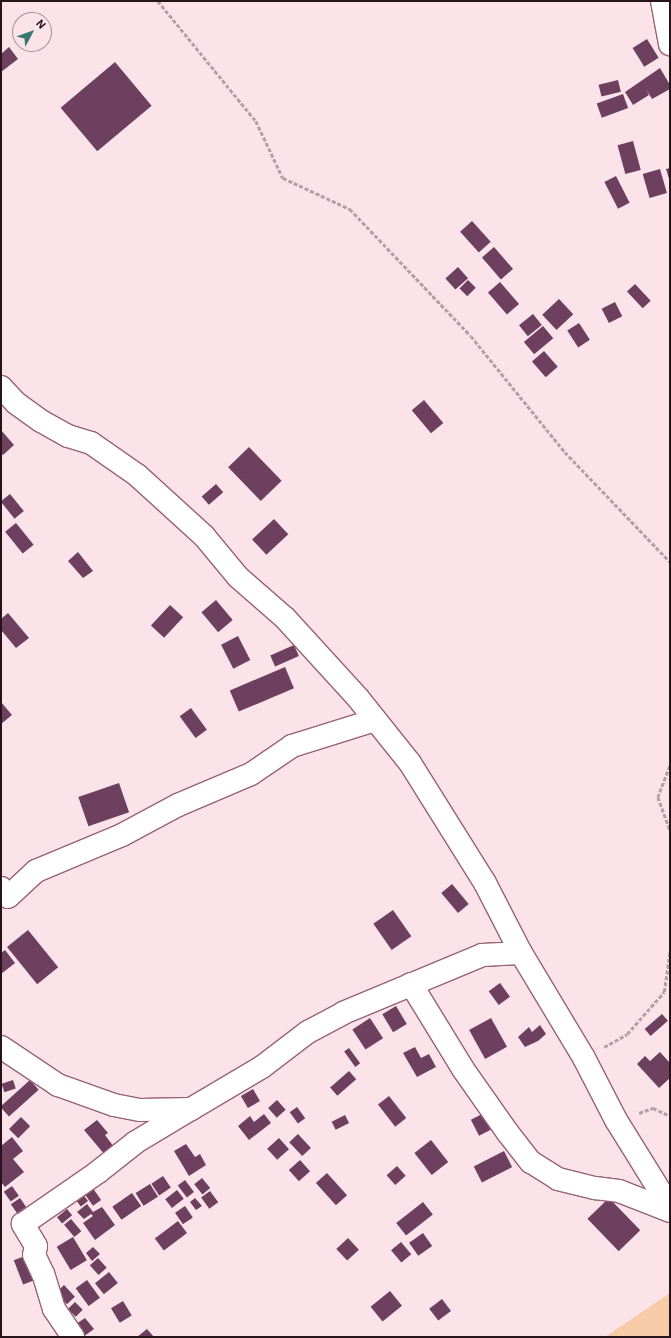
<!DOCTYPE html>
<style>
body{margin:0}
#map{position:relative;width:671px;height:1338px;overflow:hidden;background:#fce3e9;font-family:Roboto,sans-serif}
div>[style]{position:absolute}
.green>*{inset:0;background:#f8cba8}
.building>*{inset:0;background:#6c405e;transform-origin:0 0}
.path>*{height:2.5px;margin-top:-1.25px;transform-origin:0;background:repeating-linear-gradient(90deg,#b69ea4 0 4px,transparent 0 6px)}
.roads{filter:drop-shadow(1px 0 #996274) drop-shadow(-1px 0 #996274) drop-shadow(0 1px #996274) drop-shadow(0 -1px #996274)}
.minor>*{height:22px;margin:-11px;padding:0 11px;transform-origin:11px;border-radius:11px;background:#fff}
span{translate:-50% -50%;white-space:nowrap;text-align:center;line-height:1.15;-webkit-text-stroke:4px #fce3e9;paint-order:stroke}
.frame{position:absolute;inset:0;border:2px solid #29131a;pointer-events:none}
.north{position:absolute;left:12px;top:12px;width:40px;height:40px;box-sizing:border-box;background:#fce3e9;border:1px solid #a89096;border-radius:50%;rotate:49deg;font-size:11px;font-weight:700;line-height:16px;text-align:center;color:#29131a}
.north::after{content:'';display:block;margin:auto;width:14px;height:18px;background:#367a6e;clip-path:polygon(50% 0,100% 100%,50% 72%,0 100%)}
</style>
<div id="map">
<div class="green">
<i style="clip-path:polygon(670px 1293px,670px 1337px,605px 1337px)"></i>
</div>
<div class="building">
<i style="left:647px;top:39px;width:22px;height:17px;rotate:58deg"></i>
<i style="clip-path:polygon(9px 47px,18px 59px,1px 72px,1px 54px)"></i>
<i style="left:115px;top:62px;width:57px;height:71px;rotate:50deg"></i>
<i style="clip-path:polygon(660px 68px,670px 85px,670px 89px,652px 99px,646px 89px,649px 95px,633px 105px,625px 92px)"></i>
<i style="left:618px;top:80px;width:12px;height:20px;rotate:76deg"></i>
<i style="left:623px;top:94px;width:15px;height:28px;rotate:70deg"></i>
<i style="left:633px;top:141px;width:30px;height:16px;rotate:75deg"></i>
<i style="clip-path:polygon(670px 168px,670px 182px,666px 169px)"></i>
<i style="left:660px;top:169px;width:25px;height:18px;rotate:74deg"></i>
<i style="left:616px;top:176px;width:30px;height:13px;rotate:63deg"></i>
<i style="left:472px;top:221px;width:28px;height:16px;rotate:48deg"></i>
<i style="left:494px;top:247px;width:29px;height:16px;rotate:49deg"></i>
<i style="left:458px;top:267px;width:15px;height:17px;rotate:48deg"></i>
<i style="left:468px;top:280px;width:11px;height:12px;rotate:45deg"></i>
<i style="left:500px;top:282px;width:29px;height:16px;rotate:49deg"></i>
<i style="left:635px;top:284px;width:23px;height:11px;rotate:47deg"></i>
<i style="left:559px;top:299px;width:21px;height:23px;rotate:47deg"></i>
<i style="left:615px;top:302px;width:16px;height:15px;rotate:63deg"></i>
<i style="left:533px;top:314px;width:14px;height:18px;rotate:51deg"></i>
<i style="left:579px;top:323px;width:20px;height:14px;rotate:57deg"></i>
<i style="left:543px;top:326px;width:16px;height:25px;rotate:50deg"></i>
<i style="left:544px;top:351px;width:21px;height:16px;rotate:49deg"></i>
<i style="left:424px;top:400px;width:30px;height:16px;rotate:50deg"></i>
<i style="clip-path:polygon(1px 430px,14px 445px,3px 455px,1px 453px)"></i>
<i style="left:249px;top:447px;width:47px;height:29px;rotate:46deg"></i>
<i style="left:216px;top:484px;width:11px;height:19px;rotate:49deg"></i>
<i style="left:10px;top:494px;width:22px;height:12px;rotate:51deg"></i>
<i style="left:274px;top:519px;width:21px;height:30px;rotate:47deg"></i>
<i style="left:16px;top:523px;width:28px;height:14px;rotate:51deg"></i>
<i style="clip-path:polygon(78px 552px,93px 571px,83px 578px,68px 561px)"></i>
<i style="left:216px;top:600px;width:26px;height:19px;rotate:50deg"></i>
<i style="left:170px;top:605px;width:18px;height:28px;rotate:43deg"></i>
<i style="clip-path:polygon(8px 613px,29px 638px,16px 648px,1px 630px,1px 619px)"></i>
<i style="left:238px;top:636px;width:27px;height:19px;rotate:63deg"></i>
<i style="left:294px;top:645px;width:12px;height:26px;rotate:66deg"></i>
<i style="left:285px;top:667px;width:23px;height:60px;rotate:67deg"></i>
<i style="clip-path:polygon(1px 702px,12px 715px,1px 724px)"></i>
<i style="left:191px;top:708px;width:27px;height:14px;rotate:54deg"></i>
<i style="left:119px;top:783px;width:31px;height:43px;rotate:71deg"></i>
<i style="left:452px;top:884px;width:26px;height:14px;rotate:50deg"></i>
<i style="left:393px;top:910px;width:32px;height:24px;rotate:55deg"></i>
<i style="left:28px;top:930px;width:48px;height:27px;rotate:51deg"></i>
<i style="clip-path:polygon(5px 950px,15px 963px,1px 974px,1px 953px)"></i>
<i style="left:500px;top:983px;width:17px;height:14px;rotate:54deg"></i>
<i style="left:396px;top:1006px;width:21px;height:16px;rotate:59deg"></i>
<i style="left:662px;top:1014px;width:9px;height:23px;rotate:49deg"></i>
<i style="left:370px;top:1018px;width:24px;height:21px;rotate:57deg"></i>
<i style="left:491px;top:1018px;width:33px;height:25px;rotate:61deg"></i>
<i style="clip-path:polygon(540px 1025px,546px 1034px,538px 1041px,525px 1047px,518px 1037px,529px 1027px,532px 1032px)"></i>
<i style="clip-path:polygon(415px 1047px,421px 1058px,429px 1054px,436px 1067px,417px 1077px,403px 1053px)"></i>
<i style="left:349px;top:1048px;width:19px;height:6px;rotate:54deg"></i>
<i style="clip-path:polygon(660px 1052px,670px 1063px,670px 1078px,659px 1088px,637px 1064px,645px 1056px,650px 1061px)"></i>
<i style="left:349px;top:1071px;width:11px;height:25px;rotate:49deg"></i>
<i style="left:13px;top:1080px;width:9px;height:12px;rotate:72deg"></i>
<i style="left:30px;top:1080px;width:13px;height:40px;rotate:48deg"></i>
<i style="left:253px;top:1089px;width:14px;height:14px;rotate:60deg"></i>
<i style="left:389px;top:1096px;width:28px;height:14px;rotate:52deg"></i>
<i style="left:277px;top:1100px;width:13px;height:12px;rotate:48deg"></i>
<i style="left:297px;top:1107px;width:14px;height:9px;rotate:54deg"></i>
<i style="left:486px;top:1112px;width:18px;height:17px;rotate:63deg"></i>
<i style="clip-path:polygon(264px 1114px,271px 1123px,249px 1140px,238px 1126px,250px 1116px,254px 1122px)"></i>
<i style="left:345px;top:1115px;width:9px;height:15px;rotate:63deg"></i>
<i style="left:21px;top:1117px;width:13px;height:17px;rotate:45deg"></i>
<i style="clip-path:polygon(97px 1120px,108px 1133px,105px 1135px,114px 1147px,105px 1155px,84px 1130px)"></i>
<i style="left:298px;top:1134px;width:19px;height:12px;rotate:47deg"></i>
<i style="clip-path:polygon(12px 1137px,23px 1151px,13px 1159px,24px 1172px,5px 1187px,1px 1182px,1px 1146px)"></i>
<i style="left:279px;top:1138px;width:15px;height:16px;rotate:48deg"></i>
<i style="left:431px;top:1140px;width:28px;height:21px;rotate:52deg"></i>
<i style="clip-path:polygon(186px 1144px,195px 1157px,200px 1154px,206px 1165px,189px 1176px,174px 1151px)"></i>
<i style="left:504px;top:1151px;width:18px;height:34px;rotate:63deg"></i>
<i style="left:300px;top:1160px;width:15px;height:15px;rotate:48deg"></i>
<i style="left:397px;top:1166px;width:13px;height:14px;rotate:48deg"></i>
<i style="left:327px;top:1173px;width:30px;height:15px;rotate:48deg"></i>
<i style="left:163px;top:1176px;width:14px;height:14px;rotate:56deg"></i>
<i style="left:202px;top:1178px;width:13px;height:10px;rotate:51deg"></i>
<i style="left:185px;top:1180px;width:15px;height:9px;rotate:53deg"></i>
<i style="left:150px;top:1184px;width:15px;height:17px;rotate:58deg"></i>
<i style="left:12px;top:1186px;width:12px;height:10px;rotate:55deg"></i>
<i style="left:92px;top:1187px;width:16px;height:10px;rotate:55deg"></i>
<i style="left:79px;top:1189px;width:15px;height:9px;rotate:53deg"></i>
<i style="left:177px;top:1190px;width:11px;height:15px;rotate:52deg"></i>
<i style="left:210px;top:1191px;width:14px;height:11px;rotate:54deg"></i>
<i style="left:132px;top:1193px;width:16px;height:24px;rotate:55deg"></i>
<i style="left:20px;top:1198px;width:11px;height:11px;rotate:56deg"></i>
<i style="clip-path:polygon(195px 1198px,202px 1206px,196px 1210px,190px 1202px)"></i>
<i style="left:609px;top:1198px;width:45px;height:30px;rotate:46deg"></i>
<i style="left:423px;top:1202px;width:16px;height:34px;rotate:52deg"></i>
<i style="clip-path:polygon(87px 1204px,93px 1212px,102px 1207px,115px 1225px,95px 1240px,83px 1223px,93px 1216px,91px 1214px,84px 1219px,77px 1212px)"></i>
<i style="left:185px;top:1206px;width:14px;height:12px;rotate:56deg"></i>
<i style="left:67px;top:1209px;width:8px;height:13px;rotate:50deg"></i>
<i style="left:71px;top:1219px;width:16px;height:9px;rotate:50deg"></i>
<i style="left:178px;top:1221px;width:15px;height:29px;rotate:53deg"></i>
<i style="left:423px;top:1233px;width:16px;height:17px;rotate:55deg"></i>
<i style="left:73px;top:1237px;width:27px;height:19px;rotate:59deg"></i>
<i style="left:348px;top:1238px;width:16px;height:16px;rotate:47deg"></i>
<i style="left:401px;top:1242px;width:16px;height:13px;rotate:50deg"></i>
<i style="clip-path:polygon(93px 1247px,100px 1254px,92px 1261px,86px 1253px)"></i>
<i style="left:25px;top:1256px;width:26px;height:12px;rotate:69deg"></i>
<i style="left:98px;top:1258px;width:13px;height:11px;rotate:48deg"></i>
<i style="left:109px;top:1272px;width:14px;height:18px;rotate:51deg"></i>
<i style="left:87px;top:1280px;width:22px;height:14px;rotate:54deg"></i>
<i style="left:64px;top:1285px;width:16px;height:11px;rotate:47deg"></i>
<i style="left:390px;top:1291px;width:19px;height:25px;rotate:51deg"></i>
<i style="left:442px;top:1299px;width:15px;height:16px;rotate:53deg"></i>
<i style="left:123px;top:1301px;width:17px;height:14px;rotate:59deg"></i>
<i style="left:75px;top:1302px;width:11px;height:10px;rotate:45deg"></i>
<i style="clip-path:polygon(85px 1318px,94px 1329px,83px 1337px,73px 1326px)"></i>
<i style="clip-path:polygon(147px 1329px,154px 1337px,137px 1337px)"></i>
</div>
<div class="path">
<i style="left:158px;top:1px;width:155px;rotate:50.8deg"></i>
<i style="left:256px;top:121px;width:63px;rotate:64.7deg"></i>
<i style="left:283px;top:178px;width:74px;rotate:24.8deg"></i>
<i style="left:350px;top:209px;width:175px;rotate:46.4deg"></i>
<i style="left:471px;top:336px;width:149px;rotate:51deg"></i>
<i style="left:565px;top:452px;width:152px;rotate:46.3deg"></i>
<i style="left:670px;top:766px;width:33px;rotate:111deg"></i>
<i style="left:658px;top:797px;width:35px;rotate:70deg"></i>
<i style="left:604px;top:1047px;width:26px;rotate:-29deg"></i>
<i style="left:627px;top:1034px;width:56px;rotate:-48.6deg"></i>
<i style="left:664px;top:992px;width:41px;rotate:-81.7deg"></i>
<i style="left:639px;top:1113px;width:15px;rotate:-20deg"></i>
<i style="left:653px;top:1108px;width:19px;rotate:25deg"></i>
</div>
<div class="roads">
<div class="minor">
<i style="left:662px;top:1px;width:44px;rotate:79.5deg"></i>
<i style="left:1px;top:387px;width:22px;rotate:47deg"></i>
<i style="left:16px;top:403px;width:31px;rotate:36deg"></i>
<i style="left:41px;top:421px;width:31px;rotate:29deg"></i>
<i style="left:68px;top:436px;width:24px;rotate:17deg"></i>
<i style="left:91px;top:443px;width:56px;rotate:34.8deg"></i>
<i style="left:137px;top:475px;width:91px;rotate:42.3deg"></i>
<i style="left:204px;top:536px;width:53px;rotate:50.3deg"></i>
<i style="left:238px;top:577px;width:62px;rotate:41.1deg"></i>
<i style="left:285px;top:618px;width:108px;rotate:47.6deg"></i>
<i style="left:358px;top:698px;width:83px;rotate:51.3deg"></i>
<i style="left:410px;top:763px;width:142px;rotate:58deg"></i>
<i style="left:485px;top:883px;width:79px;rotate:62.8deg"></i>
<i style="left:521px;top:953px;width:122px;rotate:59deg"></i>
<i style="left:584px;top:1058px;width:70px;rotate:62.7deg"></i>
<i style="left:616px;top:1120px;width:102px;rotate:58.2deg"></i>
<i style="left:1px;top:888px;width:11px;rotate:52deg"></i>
<i style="left:8px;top:897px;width:38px;rotate:-43deg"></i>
<i style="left:36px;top:871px;width:93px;rotate:-22.7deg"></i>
<i style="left:122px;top:835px;width:64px;rotate:-28.2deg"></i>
<i style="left:178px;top:805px;width:79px;rotate:-23deg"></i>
<i style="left:251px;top:774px;width:50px;rotate:-34.3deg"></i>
<i style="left:292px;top:746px;width:87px;rotate:-17.4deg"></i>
<i style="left:411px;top:984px;width:100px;rotate:58.5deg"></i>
<i style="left:463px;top:1069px;width:78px;rotate:54.9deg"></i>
<i style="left:508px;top:1133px;width:37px;rotate:52deg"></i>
<i style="left:531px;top:1162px;width:32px;rotate:32deg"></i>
<i style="left:558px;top:1179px;width:38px;rotate:14deg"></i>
<i style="left:595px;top:1188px;width:24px;rotate:7deg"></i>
<i style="left:619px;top:1191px;width:55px;rotate:21.4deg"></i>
<i style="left:1px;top:1047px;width:69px;rotate:33.7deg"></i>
<i style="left:58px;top:1085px;width:59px;rotate:19.7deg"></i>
<i style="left:114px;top:1105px;width:26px;rotate:11deg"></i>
<i style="left:140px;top:1110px;width:51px;rotate:-1.1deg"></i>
<i style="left:191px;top:1109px;width:82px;rotate:-30.6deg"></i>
<i style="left:262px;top:1067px;width:58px;rotate:-37.3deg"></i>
<i style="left:308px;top:1032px;width:40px;rotate:-28deg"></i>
<i style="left:343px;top:1013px;width:151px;rotate:-22.6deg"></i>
<i style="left:482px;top:955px;width:39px;rotate:-3deg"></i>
<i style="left:73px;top:1337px;width:34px;rotate:-124deg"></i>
<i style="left:54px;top:1309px;width:37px;rotate:-107deg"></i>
<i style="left:43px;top:1274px;width:21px;rotate:-115deg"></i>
<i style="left:34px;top:1255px;width:9px;rotate:-77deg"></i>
<i style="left:36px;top:1246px;width:26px;rotate:-121deg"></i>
<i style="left:23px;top:1224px;width:91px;rotate:-34.7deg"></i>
<i style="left:98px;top:1172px;width:48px;rotate:-38.3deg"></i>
<i style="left:136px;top:1142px;width:64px;rotate:-31deg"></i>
</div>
</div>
<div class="frame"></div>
<div class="north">N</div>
</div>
